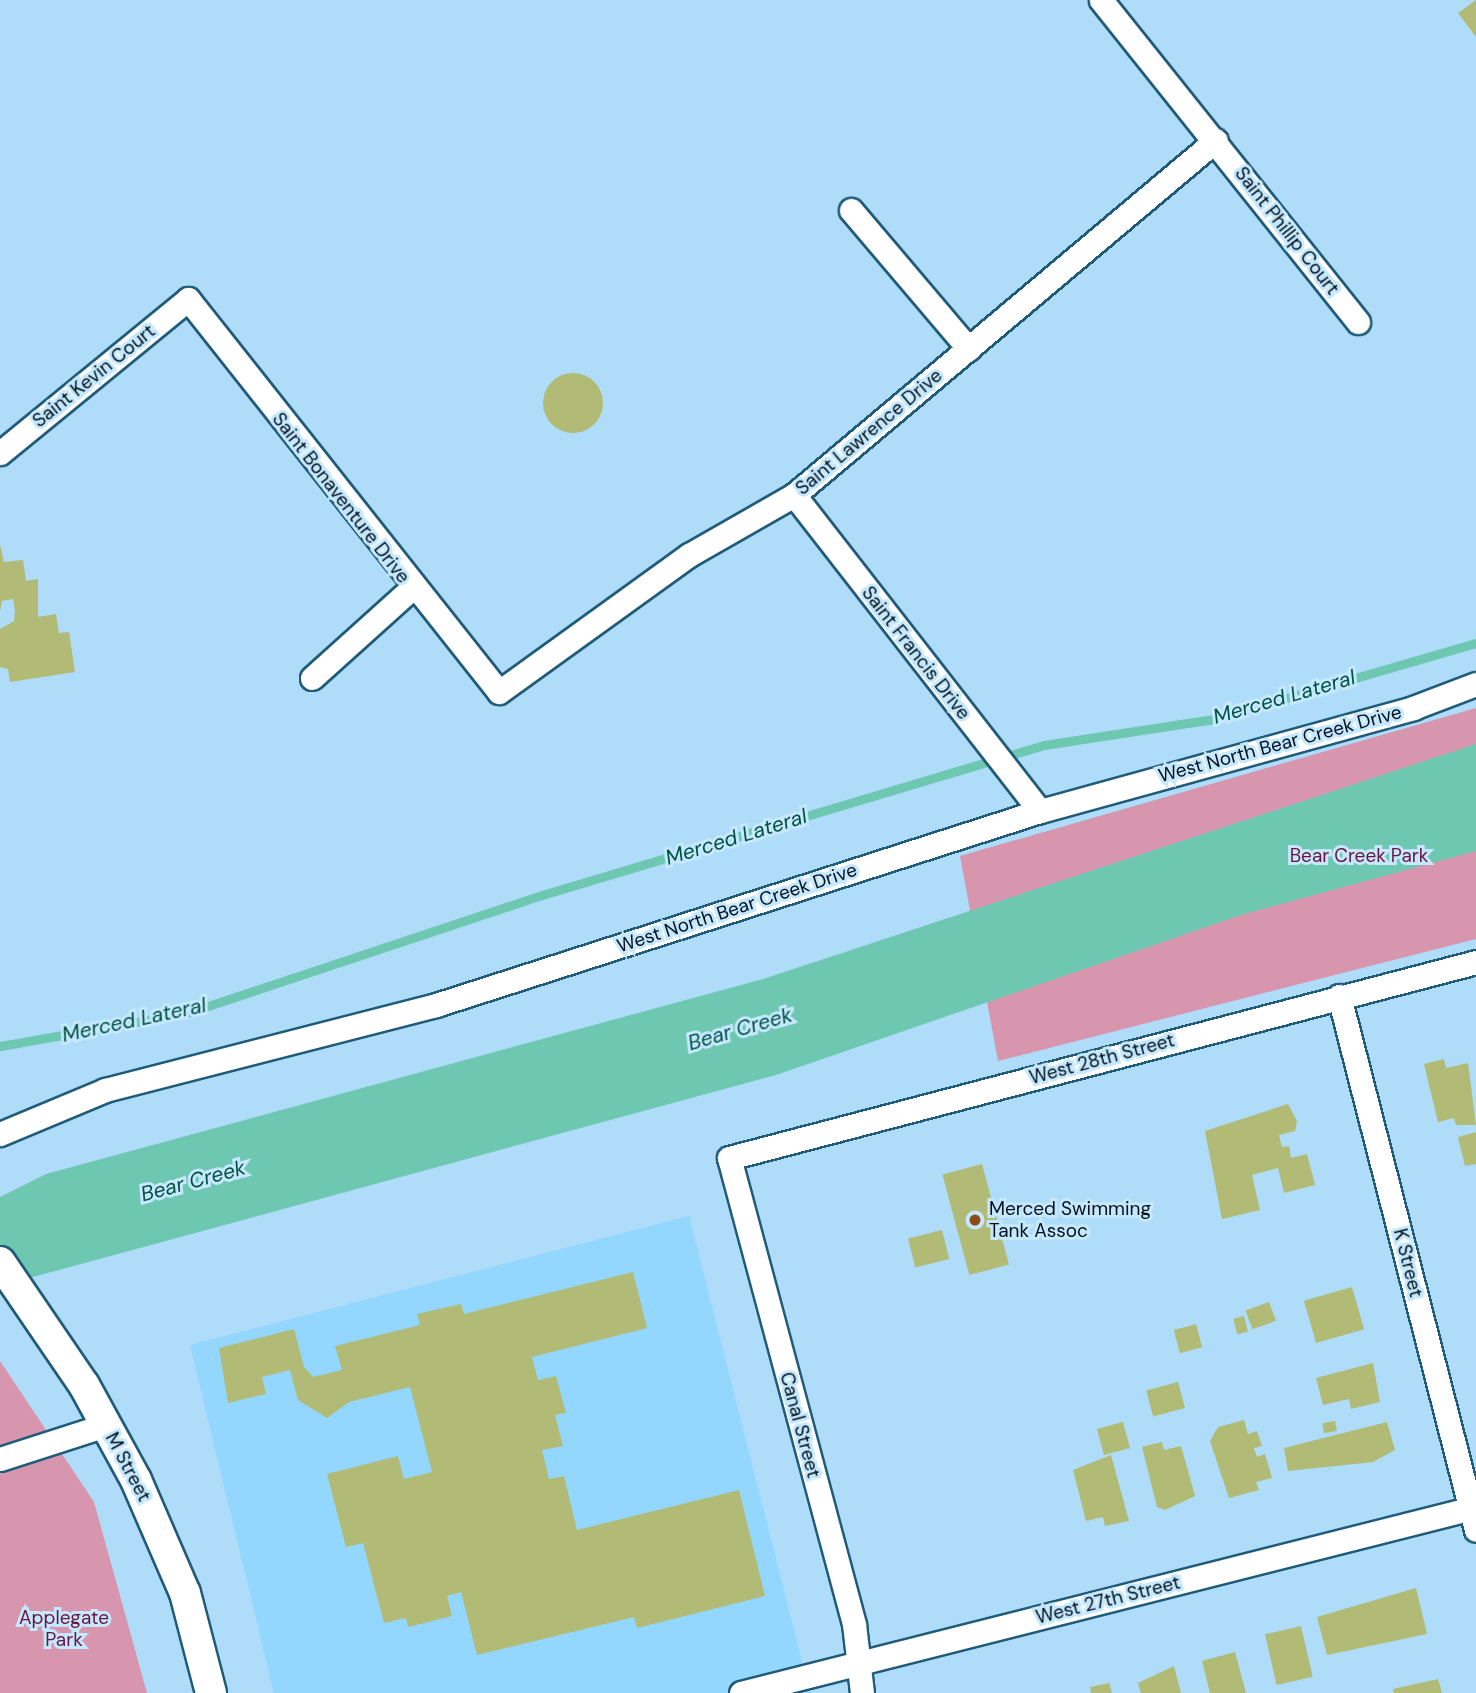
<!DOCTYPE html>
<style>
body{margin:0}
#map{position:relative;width:1476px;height:1693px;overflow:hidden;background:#aedcf9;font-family:"DM Sans",sans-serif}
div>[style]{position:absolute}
.built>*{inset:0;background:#93d6fe}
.green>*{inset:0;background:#d895ae}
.water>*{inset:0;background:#6ec8b1}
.stream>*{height:9px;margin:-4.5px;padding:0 4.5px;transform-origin:4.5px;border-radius:4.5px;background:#6ec8b1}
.building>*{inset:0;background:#b1bb75;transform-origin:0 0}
.round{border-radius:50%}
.roads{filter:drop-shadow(2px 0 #205b79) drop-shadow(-2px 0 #205b79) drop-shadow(0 2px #205b79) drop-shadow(0 -2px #205b79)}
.minor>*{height:23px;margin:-11.5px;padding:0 11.5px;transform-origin:11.5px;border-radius:11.5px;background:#fff}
.tertiary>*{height:30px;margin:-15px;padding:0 15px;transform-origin:15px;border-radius:15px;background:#fff}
.dots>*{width:19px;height:19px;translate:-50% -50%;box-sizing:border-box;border:4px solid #c5e8fd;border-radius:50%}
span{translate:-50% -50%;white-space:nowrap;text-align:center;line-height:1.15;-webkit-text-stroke:6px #c5e8fd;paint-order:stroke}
.street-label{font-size:19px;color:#00111d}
.park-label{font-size:19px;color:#69143f}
.poi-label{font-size:19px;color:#00111d}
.left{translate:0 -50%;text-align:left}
.water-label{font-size:21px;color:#005142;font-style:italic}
</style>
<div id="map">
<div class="built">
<i style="clip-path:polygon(689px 1216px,810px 1693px,274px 1693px,190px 1345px)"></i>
</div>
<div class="green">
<i style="clip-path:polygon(1476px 708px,1476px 939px,998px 1061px,960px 856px)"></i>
<i style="clip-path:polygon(0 1361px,94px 1502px,147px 1693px,0 1693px)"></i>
</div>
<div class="water">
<i style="clip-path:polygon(1476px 744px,1476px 851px,1241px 915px,776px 1075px,0 1286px,0 1197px,46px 1174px,763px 979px)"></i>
</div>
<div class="stream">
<i style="left:0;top:1046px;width:190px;rotate:-10deg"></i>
<i style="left:187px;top:1013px;width:374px;rotate:-18.4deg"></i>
<i style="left:542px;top:895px;width:524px;rotate:-16.64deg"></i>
<i style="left:1044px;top:745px;width:172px;rotate:-8.7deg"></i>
<i style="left:1214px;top:719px;width:273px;rotate:-16.2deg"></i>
</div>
<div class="building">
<i style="clip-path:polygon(1476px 0,1476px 37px,1458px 13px)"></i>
<i class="round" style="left:543px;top:373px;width:60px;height:60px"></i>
<i style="clip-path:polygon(0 545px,4px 562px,23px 560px,26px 581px,38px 579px,38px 617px,56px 614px,59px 633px,69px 632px,75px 672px,10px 682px,8px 669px,0 667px,0 629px,14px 621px,15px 610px,13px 599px,2px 601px,0 611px)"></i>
<i style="clip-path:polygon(1444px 1059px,1446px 1068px,1468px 1063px,1476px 1125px,1456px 1125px,1454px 1118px,1438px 1122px,1424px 1064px)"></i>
<i style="clip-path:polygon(1288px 1104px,1297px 1121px,1295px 1131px,1279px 1135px,1282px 1147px,1289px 1146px,1291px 1158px,1307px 1154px,1315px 1185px,1284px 1193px,1278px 1168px,1252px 1175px,1260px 1210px,1222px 1219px,1205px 1131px)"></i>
<i style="clip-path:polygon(1476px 1132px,1476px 1164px,1465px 1166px,1458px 1137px)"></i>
<i style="left:982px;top:1164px;width:104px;height:41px;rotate:75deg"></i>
<i style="left:942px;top:1230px;width:30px;height:35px;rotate:76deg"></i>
<i style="clip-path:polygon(633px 1272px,647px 1328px,532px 1357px,538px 1380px,556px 1376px,566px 1413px,555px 1415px,563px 1446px,542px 1450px,549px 1479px,564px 1476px,577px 1530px,739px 1490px,765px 1596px,637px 1628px,634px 1617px,477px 1655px,461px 1592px,447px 1596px,452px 1616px,408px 1627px,406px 1618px,384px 1623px,363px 1543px,346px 1547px,327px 1474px,398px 1456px,404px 1479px,432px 1472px,410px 1387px,349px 1402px,327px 1418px,298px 1400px,290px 1370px,262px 1377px,266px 1394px,228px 1403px,219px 1348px,294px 1329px,304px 1367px,313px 1377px,342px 1370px,335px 1346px,420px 1325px,417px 1314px,461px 1304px,464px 1314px)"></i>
<i style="left:1352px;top:1287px;width:44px;height:50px;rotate:74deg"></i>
<i style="left:1269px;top:1302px;width:20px;height:25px;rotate:70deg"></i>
<i style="left:1244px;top:1316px;width:16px;height:11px;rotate:76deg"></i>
<i style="left:1196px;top:1324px;width:24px;height:23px;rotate:75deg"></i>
<i style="clip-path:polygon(1373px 1363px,1380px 1402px,1351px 1409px,1349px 1399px,1323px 1405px,1316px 1378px)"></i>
<i style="left:1178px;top:1382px;width:27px;height:33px;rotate:75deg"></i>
<i style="clip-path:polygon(1244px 1420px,1248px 1434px,1257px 1431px,1262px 1446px,1254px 1448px,1257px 1457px,1265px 1454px,1272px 1478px,1256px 1482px,1259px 1490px,1229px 1498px,1210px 1441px,1218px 1427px)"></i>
<i style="left:1335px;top:1421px;width:10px;height:13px;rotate:79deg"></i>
<i style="left:1123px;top:1422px;width:27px;height:27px;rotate:75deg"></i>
<i style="clip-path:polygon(1387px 1422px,1395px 1450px,1373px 1462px,1288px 1471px,1284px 1448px)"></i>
<i style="clip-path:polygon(1162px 1442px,1164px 1450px,1181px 1446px,1195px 1496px,1165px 1510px,1157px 1507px,1142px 1447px)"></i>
<i style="clip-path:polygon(1111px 1455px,1129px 1521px,1105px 1526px,1103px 1517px,1086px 1521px,1073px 1470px)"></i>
<i style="clip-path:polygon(1416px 1588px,1427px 1634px,1327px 1655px,1317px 1617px)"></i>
<i style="left:1301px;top:1626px;width:52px;height:37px;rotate:77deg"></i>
<i style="clip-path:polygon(1235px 1652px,1246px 1693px,1210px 1693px,1202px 1661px)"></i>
<i style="clip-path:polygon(1174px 1666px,1181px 1693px,1141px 1693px,1138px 1683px)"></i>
<i style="clip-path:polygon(1438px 1679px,1442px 1693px,1394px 1693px,1393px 1689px)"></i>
<i style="clip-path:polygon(1109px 1683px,1112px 1693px,1091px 1693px,1090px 1687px)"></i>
</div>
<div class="roads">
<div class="minor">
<i style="left:1101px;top:0;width:412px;rotate:51.4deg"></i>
<i style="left:851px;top:210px;width:182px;rotate:49.7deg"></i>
<i style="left:0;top:453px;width:243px;rotate:-39.3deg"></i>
<i style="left:188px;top:299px;width:501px;rotate:51.64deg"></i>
<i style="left:499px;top:692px;width:234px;rotate:-35.8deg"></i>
<i style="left:689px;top:555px;width:121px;rotate:-29.7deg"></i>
<i style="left:794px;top:495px;width:551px;rotate:-40.07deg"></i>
<i style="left:794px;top:495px;width:400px;rotate:52.1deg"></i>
<i style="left:312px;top:678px;width:133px;rotate:-42deg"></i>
<i style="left:1339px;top:996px;width:551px;rotate:75.61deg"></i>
<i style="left:0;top:1134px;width:114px;rotate:-22.7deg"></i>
<i style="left:105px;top:1090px;width:342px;rotate:-14.4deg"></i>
<i style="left:436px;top:1005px;width:634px;rotate:-17.81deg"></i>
<i style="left:1040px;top:811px;width:387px;rotate:-15.4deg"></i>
<i style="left:1413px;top:708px;width:67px;rotate:-20.9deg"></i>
<i style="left:0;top:1459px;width:111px;rotate:-17.8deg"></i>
<i style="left:741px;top:1693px;width:758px;rotate:-14.2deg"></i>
<i style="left:862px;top:1693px;width:69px;rotate:-96.6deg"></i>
<i style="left:854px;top:1624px;width:482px;rotate:-105deg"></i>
<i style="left:729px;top:1158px;width:772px;rotate:-14.7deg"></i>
</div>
<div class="tertiary">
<i style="left:0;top:1262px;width:149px;rotate:55.7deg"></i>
<i style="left:84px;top:1385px;width:108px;rotate:61.3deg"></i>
<i style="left:136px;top:1480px;width:123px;rotate:66.6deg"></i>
<i style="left:185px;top:1593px;width:103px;rotate:75.4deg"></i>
</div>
</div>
<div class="dots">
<i style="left:975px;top:1220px;background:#8d4c16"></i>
</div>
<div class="street-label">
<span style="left:1287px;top:231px;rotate:52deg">Saint Phillip Court</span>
<span style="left:94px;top:376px;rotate:-39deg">Saint Kevin Court</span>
<span style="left:869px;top:432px;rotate:-40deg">Saint Lawrence Drive</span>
<span style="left:341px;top:498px;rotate:52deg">Saint Bonaventure Drive</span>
<span style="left:916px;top:653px;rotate:52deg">Saint Francis Drive</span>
<span style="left:1280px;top:744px;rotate:-15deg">West North Bear Creek Drive</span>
<span style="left:737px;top:908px;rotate:-18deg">West North Bear Creek Drive</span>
<span style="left:1102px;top:1059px;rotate:-15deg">West 28th Street</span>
<span style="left:1408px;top:1263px;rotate:76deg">K Street</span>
<span style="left:800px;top:1425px;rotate:75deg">Canal Street</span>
<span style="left:128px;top:1467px;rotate:62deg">M Street</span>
<span style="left:1108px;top:1600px;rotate:-14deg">West 27th Street</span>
</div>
<div class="park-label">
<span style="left:1359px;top:856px">Bear Creek Park</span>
<span style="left:64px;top:1629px">Applegate<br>Park</span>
</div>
<div class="poi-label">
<span class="left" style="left:989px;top:1220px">Merced Swimming<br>Tank Assoc</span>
</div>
<div class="water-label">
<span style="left:1284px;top:697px;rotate:-16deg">Merced Lateral</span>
<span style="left:736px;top:837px;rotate:-17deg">Merced Lateral</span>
<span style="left:134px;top:1020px;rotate:-12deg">Merced Lateral</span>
<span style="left:740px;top:1029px;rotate:-16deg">Bear Creek</span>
<span style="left:193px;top:1181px;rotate:-15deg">Bear Creek</span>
</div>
</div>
